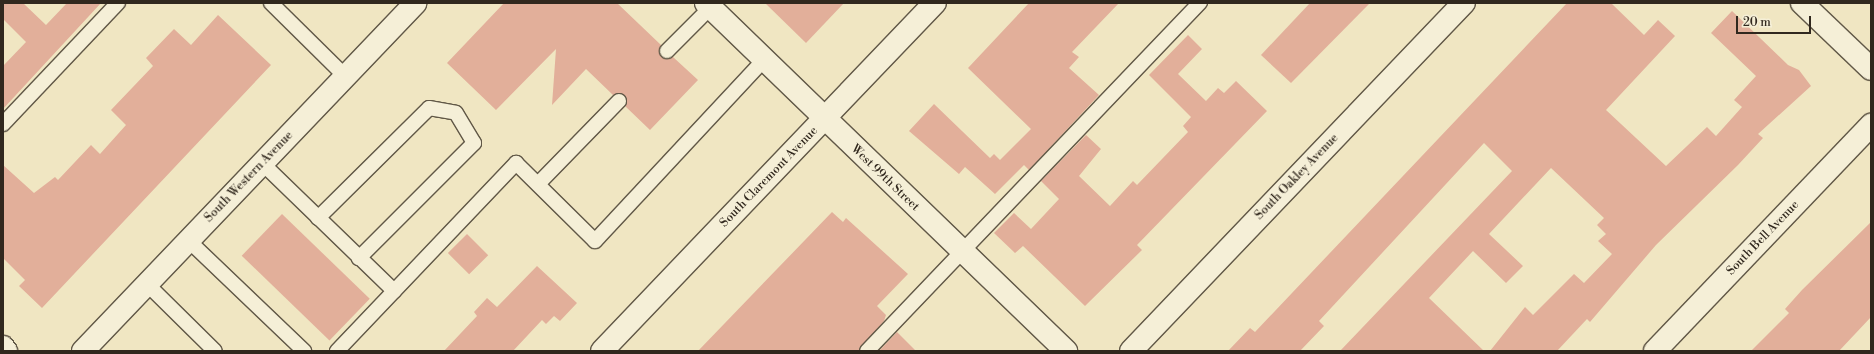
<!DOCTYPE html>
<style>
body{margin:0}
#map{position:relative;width:1874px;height:354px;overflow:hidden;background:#f0e6c2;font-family:"Libre Bodoni",serif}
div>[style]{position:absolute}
.building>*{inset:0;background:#e2af9a;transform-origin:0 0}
.roads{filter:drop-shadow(1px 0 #615847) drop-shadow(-1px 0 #615847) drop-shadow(0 1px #615847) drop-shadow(0 -1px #615847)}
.service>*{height:14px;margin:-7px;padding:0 7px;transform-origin:7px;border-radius:7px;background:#f5efd7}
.minor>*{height:22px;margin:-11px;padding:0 11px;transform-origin:11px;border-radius:11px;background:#f5efd7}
.tertiary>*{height:22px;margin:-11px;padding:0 11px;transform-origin:11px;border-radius:11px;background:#f5efd7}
.secondary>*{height:22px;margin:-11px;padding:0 11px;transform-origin:11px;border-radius:11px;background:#f5efd7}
span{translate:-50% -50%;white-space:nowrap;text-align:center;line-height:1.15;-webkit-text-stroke:4px #f5efd7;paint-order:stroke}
.street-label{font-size:12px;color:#31281e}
.frame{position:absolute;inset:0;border:4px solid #31281e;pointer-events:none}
.scale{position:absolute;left:1736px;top:16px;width:75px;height:18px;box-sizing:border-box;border:2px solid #31281e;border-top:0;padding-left:5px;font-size:12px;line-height:14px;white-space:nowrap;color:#31281e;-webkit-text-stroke:3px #f5efd7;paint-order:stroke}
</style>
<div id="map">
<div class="building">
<i style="clip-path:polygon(3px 3px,23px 3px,46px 25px,67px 3px,101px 3px,3px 109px,3px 66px,26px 42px,3px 19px)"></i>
<i style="clip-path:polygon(504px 3px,617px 3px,661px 45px,661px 57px,673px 57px,698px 80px,650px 130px,625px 106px,625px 95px,613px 95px,586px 69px,552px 105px,556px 49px,496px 110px,447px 63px)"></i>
<i style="clip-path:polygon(765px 3px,844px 3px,806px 43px)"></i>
<i style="clip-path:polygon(1029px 3px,1119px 3px,1072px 52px,1079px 57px,1069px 68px,1099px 95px,1029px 170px,1024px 165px,995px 194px,965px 167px,959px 174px,909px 131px,934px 104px,990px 158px,994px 154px,1000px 160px,1031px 129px,968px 68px)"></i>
<i style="clip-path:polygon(1310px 3px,1370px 3px,1291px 83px,1261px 55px)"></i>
<i style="clip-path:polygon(1567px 3px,1611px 3px,1644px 35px,1658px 20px,1675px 36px,1606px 110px,1666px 166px,1707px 127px,1716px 136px,1742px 107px,1734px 100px,1756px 76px,1711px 33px,1732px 11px,1788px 65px,1799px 70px,1811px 86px,1758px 134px,1763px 138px,1738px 165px,1656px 245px,1590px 322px,1587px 319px,1557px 351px,1490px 351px,1525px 307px,1533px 315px,1574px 274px,1584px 283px,1612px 254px,1598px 241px,1606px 234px,1597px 225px,1604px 218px,1551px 168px,1489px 234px,1523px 266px,1506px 283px,1473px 251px,1429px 298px,1484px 351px,1340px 351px,1512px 171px,1484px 143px,1319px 321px,1324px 326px,1300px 351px,1228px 351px,1250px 328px,1255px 332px,1292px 293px)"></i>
<i style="clip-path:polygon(218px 15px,271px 65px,42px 308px,19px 286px,25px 280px,3px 258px,3px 165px,34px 193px,55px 177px,58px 180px,91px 145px,100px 154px,126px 125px,111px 110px,153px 66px,146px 58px,174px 29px,191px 45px)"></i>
<i style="clip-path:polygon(1188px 35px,1202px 49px,1178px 74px,1206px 101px,1218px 88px,1224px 93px,1236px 81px,1267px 111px,1137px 245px,1142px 250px,1085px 306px,1023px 246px,1015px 253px,994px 233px,1014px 213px,1031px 229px,1059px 199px,1041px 181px,1086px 135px,1101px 149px,1079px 176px,1110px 206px,1133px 181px,1137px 185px,1188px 132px,1183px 126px,1191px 117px,1149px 75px)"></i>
<i style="clip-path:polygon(832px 212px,843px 222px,846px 218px,908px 274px,877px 306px,886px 315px,884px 321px,859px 351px,698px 351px)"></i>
<i style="left:282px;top:214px;width:122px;height:58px;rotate:44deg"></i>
<i style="clip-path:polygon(1871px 222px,1871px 317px,1839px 351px,1751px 351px,1789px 313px,1785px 309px,1802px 290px)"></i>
<i style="left:467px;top:234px;width:30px;height:27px;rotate:45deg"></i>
<i style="clip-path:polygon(537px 266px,577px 303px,560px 321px,554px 316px,546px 324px,542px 320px,513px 351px,444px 351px,477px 316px,474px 312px,487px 298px,497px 307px)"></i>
<i style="clip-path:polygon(897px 332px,916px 351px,879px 351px)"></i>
</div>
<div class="roads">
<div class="service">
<i style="left:271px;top:3px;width:104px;rotate:44.6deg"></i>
<i style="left:667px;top:51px;width:61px;rotate:-45deg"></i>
<i style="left:3px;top:124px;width:167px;rotate:-46.5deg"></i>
<i style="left:262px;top:163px;width:184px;rotate:44.1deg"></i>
<i style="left:538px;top:184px;width:116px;rotate:-45.7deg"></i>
<i style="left:318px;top:218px;width:156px;rotate:-44.7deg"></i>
<i style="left:429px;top:108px;width:27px;rotate:10deg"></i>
<i style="left:456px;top:113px;width:35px;rotate:59deg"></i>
<i style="left:474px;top:143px;width:163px;rotate:135deg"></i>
<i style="left:188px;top:240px;width:161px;rotate:43.7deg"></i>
<i style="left:147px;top:284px;width:95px;rotate:44.6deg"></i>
<i style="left:337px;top:351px;width:260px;rotate:-46.4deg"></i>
<i style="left:516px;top:163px;width:111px;rotate:44.6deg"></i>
<i style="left:595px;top:241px;width:248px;rotate:-47deg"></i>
<i style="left:867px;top:351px;width:482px;rotate:-46.3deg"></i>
</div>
<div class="minor">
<i style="left:1802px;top:3px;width:95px;rotate:43.7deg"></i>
<i style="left:3px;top:347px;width:5px;rotate:53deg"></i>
<i style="left:602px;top:351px;width:482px;rotate:-46.3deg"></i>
<i style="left:1131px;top:351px;width:482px;rotate:-46.3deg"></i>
<i style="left:1655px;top:351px;width:313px;rotate:-46.3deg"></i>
</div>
<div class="tertiary">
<i style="left:706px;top:3px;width:501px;rotate:44.03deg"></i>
</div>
<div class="secondary">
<i style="left:83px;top:351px;width:481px;rotate:-46.3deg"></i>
</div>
</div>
<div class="street-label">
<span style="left:249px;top:177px;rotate:-46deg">South Western Avenue</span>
<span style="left:769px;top:177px;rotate:-46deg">South Claremont Avenue</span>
<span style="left:1297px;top:177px;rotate:-46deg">South Oakley Avenue</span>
<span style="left:885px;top:178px;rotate:44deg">West 99th Street</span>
<span style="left:1763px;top:238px;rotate:-46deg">South Bell Avenue</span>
</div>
<div class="frame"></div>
<div class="scale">20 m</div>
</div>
